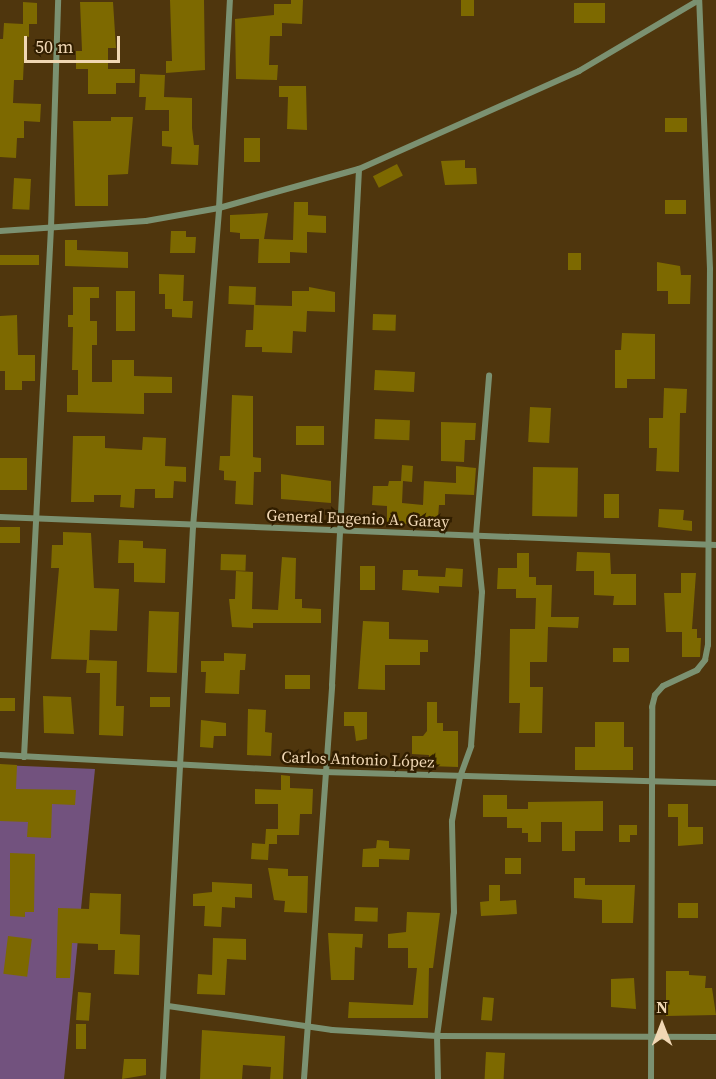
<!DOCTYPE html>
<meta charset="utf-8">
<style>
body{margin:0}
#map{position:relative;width:716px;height:1079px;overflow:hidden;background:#4f360d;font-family:"Source Serif 4",serif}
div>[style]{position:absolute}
.green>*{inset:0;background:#72527e}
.building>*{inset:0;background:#7d6900;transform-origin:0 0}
.minor>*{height:6px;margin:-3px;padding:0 3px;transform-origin:3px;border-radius:3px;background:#7b9171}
span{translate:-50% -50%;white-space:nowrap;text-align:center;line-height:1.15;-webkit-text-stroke:5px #311e00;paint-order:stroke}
.street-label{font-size:16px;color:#f0d7b4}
.north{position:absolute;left:632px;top:995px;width:60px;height:60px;-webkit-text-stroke:4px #311e00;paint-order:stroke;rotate:0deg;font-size:16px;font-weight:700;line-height:24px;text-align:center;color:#f0d7b4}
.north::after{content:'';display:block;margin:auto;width:21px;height:27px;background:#f0d7b4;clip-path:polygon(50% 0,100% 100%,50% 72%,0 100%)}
.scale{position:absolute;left:24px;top:36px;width:96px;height:27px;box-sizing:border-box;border:3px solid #f0d7b4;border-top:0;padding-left:8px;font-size:18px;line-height:21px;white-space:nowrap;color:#f0d7b4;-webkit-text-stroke:4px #311e00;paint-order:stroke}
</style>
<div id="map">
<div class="green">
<i style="clip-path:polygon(0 765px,95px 769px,64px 1079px,0 1079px)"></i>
</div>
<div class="building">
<i style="clip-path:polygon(170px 0,204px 0,205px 70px,166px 73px,166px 61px,172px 61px)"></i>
<i style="clip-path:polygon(291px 0,303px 0,302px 24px,282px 23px,282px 36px,270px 36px,269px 65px,278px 65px,277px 80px,236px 79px,235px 19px,274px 15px,274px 4px,291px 4px)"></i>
<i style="left:461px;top:0;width:13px;height:16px"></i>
<i style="clip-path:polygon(23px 2px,37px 3px,37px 24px,29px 24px,29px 37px,25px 36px,23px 80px,14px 80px,13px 103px,41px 104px,40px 122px,24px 121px,24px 138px,17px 138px,16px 158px,0 157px,0 39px,3px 39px,4px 23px,23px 24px)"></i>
<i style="clip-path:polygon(80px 2px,113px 2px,116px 48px,108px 48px,108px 69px,135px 69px,135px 83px,116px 83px,116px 94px,88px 94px,88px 69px,76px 69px,76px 51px,82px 51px)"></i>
<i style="left:574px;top:3px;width:31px;height:20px"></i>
<i style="clip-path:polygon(140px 74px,165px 75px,164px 97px,192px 98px,192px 128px,194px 145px,199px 145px,198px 165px,171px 164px,172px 147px,162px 146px,162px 131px,169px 131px,169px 110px,145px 110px,146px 97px,139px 97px)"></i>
<i style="clip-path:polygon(279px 86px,306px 86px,307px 130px,287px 129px,288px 97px,279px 97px)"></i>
<i style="clip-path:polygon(111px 117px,133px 117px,128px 174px,108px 175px,108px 206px,75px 206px,73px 121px,111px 121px)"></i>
<i style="left:665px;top:118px;width:22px;height:14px"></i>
<i style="left:244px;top:138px;width:16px;height:24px"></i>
<i style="clip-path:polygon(465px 160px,465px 168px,476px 168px,477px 184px,445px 185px,441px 161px)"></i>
<i style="left:397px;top:164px;width:13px;height:27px;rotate:63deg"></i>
<i style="left:14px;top:178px;width:17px;height:31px;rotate:3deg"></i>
<i style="left:686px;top:200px;width:14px;height:21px;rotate:90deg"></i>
<i style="clip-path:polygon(294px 202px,308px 202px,308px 215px,326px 216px,326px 233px,307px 232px,307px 253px,290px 252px,290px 263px,258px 263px,259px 239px,240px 239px,240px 233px,230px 232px,230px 215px,268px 213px,264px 239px,293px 240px)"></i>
<i style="clip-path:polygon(171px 231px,186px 231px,186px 237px,196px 237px,195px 253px,170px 253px)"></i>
<i style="clip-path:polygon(65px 240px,77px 240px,77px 250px,128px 252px,128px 268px,65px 266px)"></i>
<i style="left:568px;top:253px;width:13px;height:17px"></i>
<i style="left:0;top:255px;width:39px;height:10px"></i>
<i style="clip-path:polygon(657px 262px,680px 266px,681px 275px,691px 275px,690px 304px,668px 304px,668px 291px,657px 291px)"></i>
<i style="clip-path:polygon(159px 274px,184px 275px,183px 301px,193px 301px,192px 318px,172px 317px,172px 309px,165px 309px,165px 294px,159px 294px)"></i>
<i style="left:229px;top:286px;width:27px;height:18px;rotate:2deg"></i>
<i style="clip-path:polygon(73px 287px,99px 287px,99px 298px,90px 298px,90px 321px,97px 321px,97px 345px,92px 345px,92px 382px,112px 382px,112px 360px,134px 360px,134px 376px,172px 377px,172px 393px,144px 393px,144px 414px,67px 412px,67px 395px,78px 395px,78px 370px,72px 370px,73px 327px,68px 327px,68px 315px,73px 315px)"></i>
<i style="clip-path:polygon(309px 287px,335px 292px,335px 312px,307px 311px,306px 332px,293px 331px,292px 353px,262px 352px,262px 347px,245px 347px,246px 330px,253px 330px,254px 305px,292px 306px,292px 291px,309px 291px)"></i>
<i style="left:116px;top:291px;width:19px;height:40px"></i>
<i style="left:373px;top:314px;width:23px;height:16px;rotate:2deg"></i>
<i style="clip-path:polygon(17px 315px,18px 355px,35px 355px,35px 381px,22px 381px,22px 390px,5px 390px,5px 371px,0 371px,0 316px)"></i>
<i style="clip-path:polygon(622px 333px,655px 334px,655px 379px,627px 379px,627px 388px,615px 388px,615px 350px,621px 350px)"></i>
<i style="left:375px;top:370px;width:40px;height:20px;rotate:3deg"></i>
<i style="clip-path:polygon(664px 388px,687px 389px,686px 413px,680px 413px,679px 472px,656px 471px,657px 448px,649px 448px,649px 418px,663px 418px)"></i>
<i style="clip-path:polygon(232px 395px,253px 396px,253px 457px,261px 458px,261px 472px,254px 472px,253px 505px,235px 504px,236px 481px,224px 480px,224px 471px,219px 470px,220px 456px,230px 456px)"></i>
<i style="left:530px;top:407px;width:21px;height:35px;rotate:3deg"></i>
<i style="left:375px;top:419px;width:35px;height:20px;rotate:2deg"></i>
<i style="clip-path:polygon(441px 422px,476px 423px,475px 440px,465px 440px,464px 462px,441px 461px)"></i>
<i style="left:296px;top:426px;width:28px;height:19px"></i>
<i style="clip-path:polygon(73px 436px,105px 436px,105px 448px,142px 450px,143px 437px,166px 438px,165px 466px,186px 467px,186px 482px,174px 481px,173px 498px,155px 498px,155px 489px,135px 489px,134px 508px,120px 507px,121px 495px,94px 495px,94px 502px,71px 502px)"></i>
<i style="left:0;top:458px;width:27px;height:32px"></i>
<i style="clip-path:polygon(402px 465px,413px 466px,412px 482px,403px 481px,402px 503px,423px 505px,424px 481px,456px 483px,456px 466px,476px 468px,474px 495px,445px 494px,445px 505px,439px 505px,438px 518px,411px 516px,410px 524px,387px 523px,387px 506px,372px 505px,373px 486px,388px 486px,389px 481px,401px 481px)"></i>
<i style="left:533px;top:467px;width:45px;height:49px;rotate:1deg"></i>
<i style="clip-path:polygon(281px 474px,331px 481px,331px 503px,281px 499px)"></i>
<i style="left:604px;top:494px;width:15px;height:24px"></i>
<i style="clip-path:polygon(659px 509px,684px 510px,683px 520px,692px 521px,692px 531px,658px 527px)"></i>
<i style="left:0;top:527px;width:20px;height:16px"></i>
<i style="clip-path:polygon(63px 532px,91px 533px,94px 588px,119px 589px,117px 631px,90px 630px,89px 660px,51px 659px,59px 568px,51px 568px,52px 545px,63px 545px)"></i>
<i style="clip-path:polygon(119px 540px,143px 541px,143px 548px,166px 549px,165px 583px,134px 582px,134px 563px,118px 563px)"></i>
<i style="clip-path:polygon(577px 552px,610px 553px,611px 574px,636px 574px,636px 605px,613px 605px,614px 596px,594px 595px,594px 571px,576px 571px)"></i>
<i style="clip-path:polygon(517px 553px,529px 553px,529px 577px,536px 577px,536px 585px,552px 585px,551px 617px,579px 617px,578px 628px,548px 627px,547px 662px,530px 662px,530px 687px,543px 687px,542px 733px,519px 733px,520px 703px,509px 703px,510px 629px,535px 629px,536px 598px,516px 598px,516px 589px,497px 589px,498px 568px,517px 568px)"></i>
<i style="left:221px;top:554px;width:25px;height:16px;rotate:2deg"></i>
<i style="clip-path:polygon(282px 557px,296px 558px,295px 599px,302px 599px,302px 608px,321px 609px,321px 623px,253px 623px,253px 628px,232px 627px,229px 599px,235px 599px,236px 571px,253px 572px,252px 609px,278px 610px)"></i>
<i style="left:360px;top:566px;width:15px;height:24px"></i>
<i style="clip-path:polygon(446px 568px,463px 569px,462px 587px,439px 586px,439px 593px,402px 590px,403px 570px,418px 570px,418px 576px,445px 577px)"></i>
<i style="clip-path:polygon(681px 573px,696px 573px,692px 629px,697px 629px,697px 638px,701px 638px,700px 657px,682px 657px,682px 632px,666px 632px,664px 593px,681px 593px)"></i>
<i style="left:149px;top:611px;width:30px;height:61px;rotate:2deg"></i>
<i style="clip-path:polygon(363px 621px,389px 622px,389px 639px,428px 640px,428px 652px,420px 652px,420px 665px,385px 665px,385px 690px,358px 689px)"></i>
<i style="left:613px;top:648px;width:16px;height:14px"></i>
<i style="clip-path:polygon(224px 653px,246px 654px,245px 670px,240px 670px,239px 694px,205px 693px,206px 672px,201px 672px,201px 661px,224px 661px)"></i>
<i style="clip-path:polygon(87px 660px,117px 661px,116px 706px,124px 706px,123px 736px,99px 735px,100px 673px,86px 673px)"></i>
<i style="left:285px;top:675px;width:25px;height:14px"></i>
<i style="clip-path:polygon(43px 696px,71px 697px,74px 734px,44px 733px)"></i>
<i style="left:150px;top:697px;width:20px;height:10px"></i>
<i style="left:0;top:698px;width:15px;height:13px"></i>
<i style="clip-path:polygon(427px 702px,437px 702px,437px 723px,443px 723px,443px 731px,458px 731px,458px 767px,429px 766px,429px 755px,412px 754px,412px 736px,423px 736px,427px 731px)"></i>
<i style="clip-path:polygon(248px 709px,266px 710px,265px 732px,272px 733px,271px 756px,247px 755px)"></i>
<i style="clip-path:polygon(344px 712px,367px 712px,367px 739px,356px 741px,354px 726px,344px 726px)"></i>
<i style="clip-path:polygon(201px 720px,226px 723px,226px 736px,214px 736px,213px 748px,200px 747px)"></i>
<i style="clip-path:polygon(595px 722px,624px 722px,624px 747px,633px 747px,633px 770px,575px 770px,575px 747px,595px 747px)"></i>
<i style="clip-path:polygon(0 764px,17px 765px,16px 789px,76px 790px,75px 805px,52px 804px,51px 838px,27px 837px,28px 822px,0 821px)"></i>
<i style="clip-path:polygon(281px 775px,290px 776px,290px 788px,313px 789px,312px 814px,300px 814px,299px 835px,277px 835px,277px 844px,269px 844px,268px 860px,251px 859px,252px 843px,265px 844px,266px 829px,278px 829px,278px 804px,255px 804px,255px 789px,281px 790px)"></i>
<i style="clip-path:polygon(483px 795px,507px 795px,507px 809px,528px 809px,528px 802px,603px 801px,603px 831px,575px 831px,575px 851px,562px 851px,562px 822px,541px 822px,541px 842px,528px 842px,528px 833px,522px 833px,522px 828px,507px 828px,507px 817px,483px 817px)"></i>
<i style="clip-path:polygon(668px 804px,688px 804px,688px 827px,703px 827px,703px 844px,678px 846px,678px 817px,668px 817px)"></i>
<i style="clip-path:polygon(619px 825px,637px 825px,637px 835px,630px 835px,630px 842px,619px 842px)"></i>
<i style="clip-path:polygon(377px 840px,389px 841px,389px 848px,410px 849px,409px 860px,379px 859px,379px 867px,362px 867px,363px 849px,376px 848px)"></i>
<i style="clip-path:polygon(10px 853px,35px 854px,34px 912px,25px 912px,25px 917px,10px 916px)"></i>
<i style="left:505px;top:858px;width:16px;height:16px"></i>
<i style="clip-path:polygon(268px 868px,288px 869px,288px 876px,308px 876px,307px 913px,284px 912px,285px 901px,274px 900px)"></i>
<i style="clip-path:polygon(574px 878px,585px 878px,585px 885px,635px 885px,633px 923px,602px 923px,602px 900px,574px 898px)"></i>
<i style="clip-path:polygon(212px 882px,252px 884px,252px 898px,235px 897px,235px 908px,222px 907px,221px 927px,204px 926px,205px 906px,193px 906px,193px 894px,212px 892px)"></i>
<i style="clip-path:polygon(489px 885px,500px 885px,500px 901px,516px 900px,517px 914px,481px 916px,480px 902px,489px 901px)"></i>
<i style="clip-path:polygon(90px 893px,121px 894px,120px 934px,140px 935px,139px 975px,114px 974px,115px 950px,98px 950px,98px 944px,72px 943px,70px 978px,56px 978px,58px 908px,89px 909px)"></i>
<i style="left:678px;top:903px;width:20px;height:15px"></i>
<i style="left:355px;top:907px;width:23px;height:14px;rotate:2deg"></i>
<i style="clip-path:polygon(407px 912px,440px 913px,433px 968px,429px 968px,428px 1018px,348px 1018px,349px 1002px,413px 1005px,417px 968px,408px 968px,408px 948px,388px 948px,388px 934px,406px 932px)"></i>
<i style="clip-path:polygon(328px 933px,363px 934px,362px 948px,355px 947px,354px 980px,331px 980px)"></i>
<i style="left:8px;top:936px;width:24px;height:38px;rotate:7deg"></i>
<i style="clip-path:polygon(213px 938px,246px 939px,246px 960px,227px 959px,225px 995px,197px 994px,198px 974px,212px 975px)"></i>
<i style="clip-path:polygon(666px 971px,689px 971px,689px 975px,706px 976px,705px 988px,712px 988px,716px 1015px,666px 1016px)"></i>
<i style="clip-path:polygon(634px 978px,636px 1009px,611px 1007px,611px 979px)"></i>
<i style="left:78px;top:992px;width:13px;height:28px;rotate:4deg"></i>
<i style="left:483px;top:997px;width:11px;height:23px;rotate:5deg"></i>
<i style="left:76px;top:1024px;width:10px;height:25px"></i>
<i style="clip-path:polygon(202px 1030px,285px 1036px,283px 1079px,270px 1079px,271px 1067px,243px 1065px,242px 1079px,200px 1079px)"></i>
<i style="left:486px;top:1052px;width:19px;height:27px;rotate:3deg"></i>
<i style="clip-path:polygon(124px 1059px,146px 1059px,146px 1075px,122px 1079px)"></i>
</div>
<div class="minor">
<i style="left:0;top:231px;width:146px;rotate:-3.9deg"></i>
<i style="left:146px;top:221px;width:74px;rotate:-10.1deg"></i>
<i style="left:219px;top:208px;width:145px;rotate:-15.6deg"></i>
<i style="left:359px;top:169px;width:241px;rotate:-24deg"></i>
<i style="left:579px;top:71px;width:139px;rotate:-30.6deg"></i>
<i style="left:0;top:517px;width:717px;rotate:2.24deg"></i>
<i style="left:0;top:755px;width:324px;rotate:3deg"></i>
<i style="left:324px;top:772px;width:392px;rotate:1.6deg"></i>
<i style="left:24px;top:757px;width:530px;rotate:-87.08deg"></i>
<i style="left:51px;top:228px;width:228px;rotate:-88.2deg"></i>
<i style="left:168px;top:1006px;width:166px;rotate:8.3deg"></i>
<i style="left:332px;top:1030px;width:105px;rotate:3.3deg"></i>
<i style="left:437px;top:1036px;width:279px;rotate:0.2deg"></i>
<i style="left:163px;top:1079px;width:553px;rotate:-86.89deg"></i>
<i style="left:193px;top:527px;width:320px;rotate:-85.3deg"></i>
<i style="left:219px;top:208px;width:208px;rotate:-87deg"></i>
<i style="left:304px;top:1079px;width:395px;rotate:-85.9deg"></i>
<i style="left:332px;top:685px;width:517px;rotate:-87deg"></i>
<i style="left:438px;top:1079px;width:43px;rotate:-91.3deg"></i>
<i style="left:437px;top:1036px;width:125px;rotate:-82.2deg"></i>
<i style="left:454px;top:912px;width:91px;rotate:-91.3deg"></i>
<i style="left:452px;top:821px;width:45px;rotate:-79.7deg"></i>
<i style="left:460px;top:777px;width:33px;rotate:-70deg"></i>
<i style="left:471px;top:746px;width:94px;rotate:-85.7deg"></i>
<i style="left:478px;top:652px;width:60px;rotate:-86.2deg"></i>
<i style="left:482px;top:592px;width:57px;rotate:-96deg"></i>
<i style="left:476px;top:535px;width:160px;rotate:-85.3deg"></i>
<i style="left:651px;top:1079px;width:372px;rotate:-89.8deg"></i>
<i style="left:652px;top:707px;width:12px;rotate:-76deg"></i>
<i style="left:655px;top:695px;width:12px;rotate:-48deg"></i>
<i style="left:663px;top:686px;width:38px;rotate:-25deg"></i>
<i style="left:697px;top:670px;width:13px;rotate:-51deg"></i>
<i style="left:705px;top:660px;width:15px;rotate:-79deg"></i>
<i style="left:708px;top:645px;width:376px;rotate:-89.7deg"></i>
<i style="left:710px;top:269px;width:269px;rotate:-92.3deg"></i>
</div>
<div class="street-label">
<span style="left:358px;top:518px;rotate:2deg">General Eugenio A. Garay</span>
<span style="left:358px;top:759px;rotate:2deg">Carlos Antonio López</span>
</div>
<div class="north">N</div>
<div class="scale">50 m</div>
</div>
